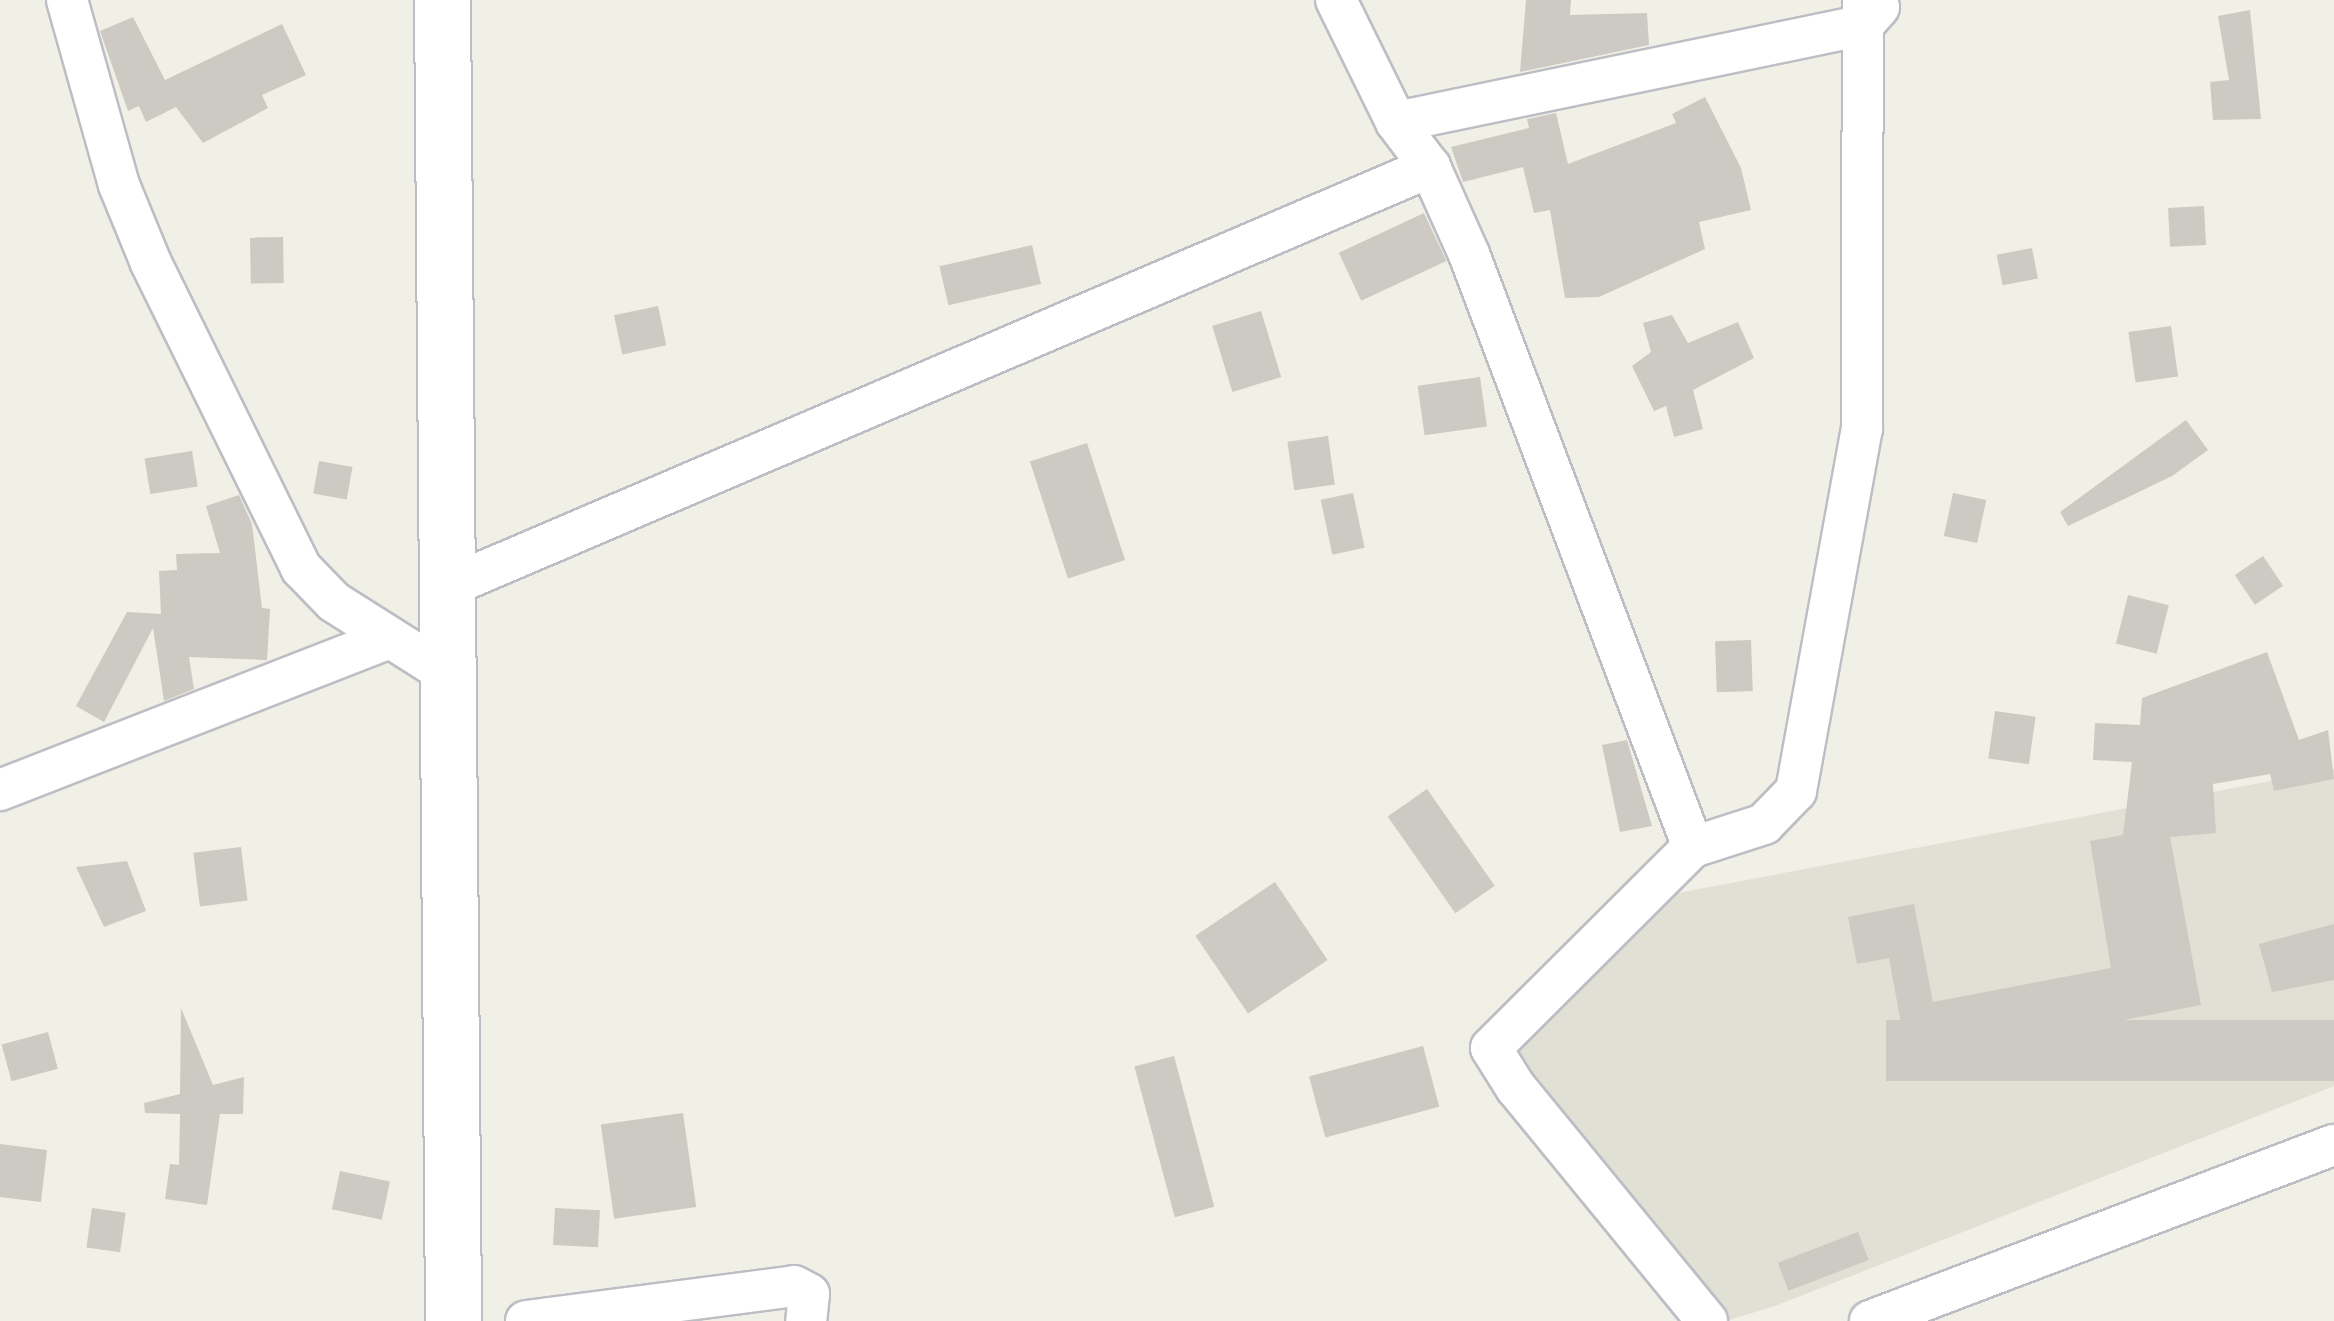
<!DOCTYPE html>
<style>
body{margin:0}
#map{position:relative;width:2334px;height:1321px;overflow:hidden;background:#f1f0e6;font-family:"DM Sans",sans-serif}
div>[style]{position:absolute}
.education>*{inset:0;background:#e1e0d4}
.building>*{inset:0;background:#cccac2;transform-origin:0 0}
.roads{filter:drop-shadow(2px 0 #bdbec5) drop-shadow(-2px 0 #bdbec5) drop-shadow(0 2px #bdbec5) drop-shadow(0 -2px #bdbec5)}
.street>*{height:40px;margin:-20px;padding:0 20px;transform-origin:20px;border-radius:20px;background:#fff}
.secondary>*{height:55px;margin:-27.5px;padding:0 27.5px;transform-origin:27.5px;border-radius:27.5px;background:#fff}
span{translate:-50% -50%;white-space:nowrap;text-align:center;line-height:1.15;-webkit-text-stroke:8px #fff;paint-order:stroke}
</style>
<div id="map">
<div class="education">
<i style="clip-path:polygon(2334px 769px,2334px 1086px,1775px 1306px,1726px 1321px,1512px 1052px,1655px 914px,1657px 897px)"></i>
</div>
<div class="building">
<i style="clip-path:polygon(1526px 0,1571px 0,1570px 15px,1647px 13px,1649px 45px,1520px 72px)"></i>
<i style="clip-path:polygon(2250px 10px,2261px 119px,2213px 120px,2210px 82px,2229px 80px,2218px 16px)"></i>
<i style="clip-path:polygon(133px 17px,165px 80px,282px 24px,306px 75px,262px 95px,268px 108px,203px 143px,176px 107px,146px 122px,139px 106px,128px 111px,100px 31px)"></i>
<i style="clip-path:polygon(1705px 97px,1741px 168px,1751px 210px,1699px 222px,1705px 249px,1599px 297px,1565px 298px,1550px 210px,1534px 213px,1523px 167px,1463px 182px,1451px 147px,1529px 128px,1527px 119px,1556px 113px,1568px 164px,1676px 123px,1672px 114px)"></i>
<i style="left:2204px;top:206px;width:39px;height:36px;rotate:87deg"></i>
<i style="left:1424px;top:213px;width:53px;height:94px;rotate:65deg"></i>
<i style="left:283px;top:237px;width:46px;height:33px;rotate:89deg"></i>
<i style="left:1032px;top:245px;width:40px;height:95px;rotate:77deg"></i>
<i style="left:2032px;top:248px;width:31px;height:36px;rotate:79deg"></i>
<i style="left:658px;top:306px;width:40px;height:45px;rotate:78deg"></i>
<i style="left:1261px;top:311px;width:69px;height:51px;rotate:73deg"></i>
<i style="clip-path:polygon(1672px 315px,1688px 343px,1738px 322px,1754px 358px,1693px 390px,1703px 429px,1674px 437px,1666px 406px,1654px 411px,1632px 366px,1651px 352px,1643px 323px)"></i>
<i style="left:2171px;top:326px;width:51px;height:43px;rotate:82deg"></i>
<i style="left:1480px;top:377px;width:50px;height:63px;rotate:82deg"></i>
<i style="clip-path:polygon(2186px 420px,2208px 450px,2172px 476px,2068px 526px,2060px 512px)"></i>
<i style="left:1328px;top:436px;width:49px;height:41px;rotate:82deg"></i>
<i style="left:1087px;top:443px;width:123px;height:60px;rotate:72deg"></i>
<i style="left:192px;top:451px;width:36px;height:48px;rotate:81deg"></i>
<i style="left:319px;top:461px;width:34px;height:33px;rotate:10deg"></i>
<i style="left:1353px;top:493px;width:56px;height:33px;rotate:78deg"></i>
<i style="left:1953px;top:493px;width:34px;height:44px;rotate:12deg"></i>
<i style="clip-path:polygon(239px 495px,252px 524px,262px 608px,270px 609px,267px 660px,189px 657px,194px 689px,164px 701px,153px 628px,104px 722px,76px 706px,127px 612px,161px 614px,159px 571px,177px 570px,176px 554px,220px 553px,206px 506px)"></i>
<i style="left:2263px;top:556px;width:36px;height:34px;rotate:56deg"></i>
<i style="left:2128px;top:595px;width:42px;height:50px;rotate:14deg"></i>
<i style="left:1751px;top:640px;width:51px;height:36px;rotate:88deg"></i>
<i style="clip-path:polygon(2267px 652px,2299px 740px,2328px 730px,2334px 779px,2274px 791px,2270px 774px,2213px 784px,2216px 833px,2170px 837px,2201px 1005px,1908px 1062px,1889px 958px,1857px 964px,1848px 917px,1914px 904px,1933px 1002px,2111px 968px,2090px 841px,2123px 835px,2132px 762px,2093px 760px,2095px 723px,2140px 725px,2142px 698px)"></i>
<i style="left:1995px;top:711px;width:41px;height:48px;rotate:8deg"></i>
<i style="clip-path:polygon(1627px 740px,1652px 826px,1620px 832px,1602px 745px)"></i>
<i style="left:1427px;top:789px;width:118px;height:48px;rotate:55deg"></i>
<i style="left:241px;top:847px;width:54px;height:48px;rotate:83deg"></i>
<i style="clip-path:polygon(127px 861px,146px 911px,104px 927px,76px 867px)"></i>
<i style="left:1275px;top:882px;width:94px;height:96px;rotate:56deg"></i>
<i style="clip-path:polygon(2334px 924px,2334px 980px,2272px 992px,2259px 944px)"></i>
<i style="clip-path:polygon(181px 1008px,213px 1085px,244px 1077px,243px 1114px,220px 1114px,207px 1205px,165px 1199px,170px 1164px,179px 1165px,180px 1114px,145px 1113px,144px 1103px,180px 1094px)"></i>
<i style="left:2334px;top:1020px;width:61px;height:448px;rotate:90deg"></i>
<i style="left:48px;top:1032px;width:38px;height:48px;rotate:75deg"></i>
<i style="left:1423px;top:1046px;width:63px;height:118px;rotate:75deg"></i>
<i style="left:1174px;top:1056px;width:156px;height:41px;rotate:75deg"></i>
<i style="left:683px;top:1113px;width:95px;height:83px;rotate:82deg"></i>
<i style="clip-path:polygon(0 1144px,47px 1150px,41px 1202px,0 1197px)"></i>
<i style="left:340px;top:1171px;width:51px;height:39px;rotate:12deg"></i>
<i style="left:92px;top:1208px;width:34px;height:40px;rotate:8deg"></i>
<i style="left:555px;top:1208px;width:45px;height:37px;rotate:3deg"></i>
<i style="left:1858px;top:1232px;width:30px;height:86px;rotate:69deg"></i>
</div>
<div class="roads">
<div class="street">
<i style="left:67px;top:0;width:192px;rotate:74.3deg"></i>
<i style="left:119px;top:185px;width:84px;rotate:67.7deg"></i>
<i style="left:151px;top:263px;width:340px;rotate:63.8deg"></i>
<i style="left:301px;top:568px;width:47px;rotate:45.9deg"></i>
<i style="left:334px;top:602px;width:138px;rotate:32.3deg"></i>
<i style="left:1336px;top:0;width:136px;rotate:63.8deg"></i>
<i style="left:1396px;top:122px;width:56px;rotate:52.9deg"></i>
<i style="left:1430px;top:167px;width:95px;rotate:65.9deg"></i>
<i style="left:1469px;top:254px;width:634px;rotate:69.31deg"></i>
<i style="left:1396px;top:122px;width:477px;rotate:-11.7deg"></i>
<i style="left:1863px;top:25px;width:24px;rotate:-48deg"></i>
<i style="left:452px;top:585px;width:1064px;rotate:-23.14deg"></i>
<i style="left:0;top:790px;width:418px;rotate:-21.3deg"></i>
<i style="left:526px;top:1321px;width:270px;rotate:-7.4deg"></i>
<i style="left:794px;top:1286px;width:17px;rotate:28deg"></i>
<i style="left:809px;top:1294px;width:27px;rotate:96deg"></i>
<i style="left:1707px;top:1321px;width:301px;rotate:-129.3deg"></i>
<i style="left:1516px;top:1088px;width:47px;rotate:-122deg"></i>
<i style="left:1491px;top:1048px;width:285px;rotate:-44.9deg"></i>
<i style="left:1693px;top:847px;width:75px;rotate:-17.9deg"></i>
<i style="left:1764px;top:824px;width:46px;rotate:-45.9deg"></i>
<i style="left:1796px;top:791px;width:368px;rotate:-79.7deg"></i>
<i style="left:1862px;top:429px;width:429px;rotate:-89.9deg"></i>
<i style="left:1870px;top:1321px;width:496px;rotate:-20.8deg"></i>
</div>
<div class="secondary">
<i style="left:442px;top:0;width:1321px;rotate:89.52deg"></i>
</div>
</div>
</div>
